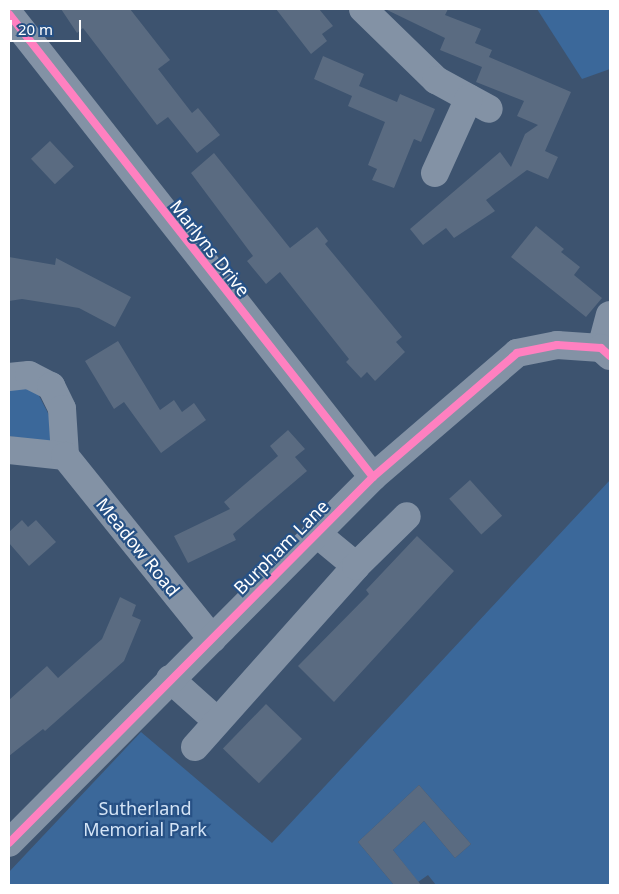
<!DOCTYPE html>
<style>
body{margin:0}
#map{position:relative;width:619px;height:894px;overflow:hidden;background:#3d536f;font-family:"Noto Sans",sans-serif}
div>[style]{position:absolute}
.green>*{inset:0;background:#3b689a}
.building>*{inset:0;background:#5a6b81;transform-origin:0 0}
.minor>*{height:28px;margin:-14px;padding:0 14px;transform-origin:14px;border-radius:14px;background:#8392a5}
.cycleway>*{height:8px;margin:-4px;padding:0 4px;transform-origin:4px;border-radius:4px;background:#ff80c0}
span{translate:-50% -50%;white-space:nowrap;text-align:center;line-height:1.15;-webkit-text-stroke:4.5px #275185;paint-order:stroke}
.street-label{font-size:18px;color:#fff}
.park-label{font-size:18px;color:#d4e4f6}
.frame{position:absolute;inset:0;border:10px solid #fff;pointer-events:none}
.scale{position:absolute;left:10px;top:20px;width:71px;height:22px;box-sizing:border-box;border:2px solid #fff;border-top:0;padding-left:6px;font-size:15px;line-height:18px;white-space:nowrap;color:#fff;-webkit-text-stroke:4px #275185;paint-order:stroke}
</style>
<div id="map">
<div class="green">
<i style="clip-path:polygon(537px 9px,610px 9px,610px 69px,582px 79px)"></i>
<i style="clip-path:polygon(9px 387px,36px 390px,49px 415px,51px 445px,9px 436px)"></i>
<i style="clip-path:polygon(610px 480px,610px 885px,436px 885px,428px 875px,418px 882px,393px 850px,424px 821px,455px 858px,471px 844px,419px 785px,358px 842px,394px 885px,9px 885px,9px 872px,141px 732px,272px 843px)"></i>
</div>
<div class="building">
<i style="clip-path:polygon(61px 9px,130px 9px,170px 60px,158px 69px,192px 113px,198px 108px,220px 135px,197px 153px,168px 117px,157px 125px,83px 28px,77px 33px)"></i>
<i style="clip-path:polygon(276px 9px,319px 9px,333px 26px,322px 34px,327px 41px,311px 54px)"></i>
<i style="clip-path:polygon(385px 9px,448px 9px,445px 15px,481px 29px,475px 43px,492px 50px,489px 57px,571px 92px,545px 151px,558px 157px,548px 179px,527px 170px,486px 200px,495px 211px,454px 238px,446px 228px,423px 245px,410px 229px,500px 152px,511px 167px,525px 134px,538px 125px,517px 116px,524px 101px,476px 82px,482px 67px,440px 50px,445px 38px)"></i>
<i style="clip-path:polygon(323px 56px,364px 74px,359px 86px,397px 102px,400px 94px,435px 109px,421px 142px,414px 139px,394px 188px,372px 180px,377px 169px,368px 165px,385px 122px,348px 106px,352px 96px,314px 79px)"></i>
<i style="left:50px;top:141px;width:35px;height:26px;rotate:47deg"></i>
<i style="clip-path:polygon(214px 153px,290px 248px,317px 227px,328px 241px,325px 244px,402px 337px,396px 342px,405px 352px,375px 381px,367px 372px,361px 378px,346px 362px,349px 359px,280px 272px,266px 284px,247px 261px,253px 256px,191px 173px)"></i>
<i style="clip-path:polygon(536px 226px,564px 249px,561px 252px,580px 267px,574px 275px,602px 298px,586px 317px,511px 257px)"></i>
<i style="clip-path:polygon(9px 257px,55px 265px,56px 258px,131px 297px,115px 327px,79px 308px,22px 299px,9px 301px)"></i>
<i style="clip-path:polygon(118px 341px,160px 410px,174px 400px,182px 412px,194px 403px,206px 420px,161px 453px,124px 402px,114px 409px,85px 361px)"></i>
<i style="clip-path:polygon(288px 430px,305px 449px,295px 457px,307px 471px,233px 534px,236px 540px,188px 563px,174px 536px,230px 509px,224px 502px,278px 456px,270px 446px)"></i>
<i style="left:470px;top:480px;width:48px;height:28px;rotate:48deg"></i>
<i style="clip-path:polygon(22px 520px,28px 527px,36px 520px,56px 542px,29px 566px,9px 543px,9px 532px)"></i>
<i style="clip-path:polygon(417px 536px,454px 571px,334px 702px,298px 666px,369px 594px,366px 590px)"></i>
<i style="clip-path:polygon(120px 597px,136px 605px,132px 616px,141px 620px,124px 661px,45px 731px,43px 729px,9px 756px,9px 700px,47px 666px,58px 678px,102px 639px)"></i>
<i style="left:266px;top:704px;width:50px;height:62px;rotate:44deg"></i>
<i style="clip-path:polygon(419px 785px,471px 844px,455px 858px,424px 821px,393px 850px,421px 885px,394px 885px,358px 842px)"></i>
</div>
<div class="minor">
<i style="left:363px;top:9px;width:102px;rotate:44.2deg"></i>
<i style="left:436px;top:80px;width:60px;rotate:28.7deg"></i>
<i style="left:9px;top:14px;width:589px;rotate:51.83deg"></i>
<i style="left:435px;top:173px;width:82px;rotate:-65.6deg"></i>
<i style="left:601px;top:348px;width:34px;rotate:-75deg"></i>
<i style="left:9px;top:377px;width:20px;rotate:-6deg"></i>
<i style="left:29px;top:375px;width:25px;rotate:27deg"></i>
<i style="left:51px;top:386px;width:25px;rotate:64deg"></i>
<i style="left:62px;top:409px;width:47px;rotate:86.3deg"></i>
<i style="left:65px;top:456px;width:56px;rotate:-173.9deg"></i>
<i style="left:65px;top:456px;width:235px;rotate:51.2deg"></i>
<i style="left:316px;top:533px;width:52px;rotate:39.5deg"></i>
<i style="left:170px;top:679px;width:63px;rotate:41.8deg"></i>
<i style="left:195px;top:747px;width:242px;rotate:-48.3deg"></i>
<i style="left:356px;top:566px;width:71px;rotate:-44.4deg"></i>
<i style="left:9px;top:843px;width:516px;rotate:-45.16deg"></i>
<i style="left:373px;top:477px;width:190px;rotate:-40.7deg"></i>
<i style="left:517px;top:353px;width:41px;rotate:-11.3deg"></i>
<i style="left:557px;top:345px;width:44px;rotate:3.9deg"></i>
<i style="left:601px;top:348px;width:12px;rotate:42deg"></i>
</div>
<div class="cycleway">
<i style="left:9px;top:14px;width:589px;rotate:51.83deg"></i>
<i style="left:9px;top:843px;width:516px;rotate:-45.16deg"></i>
<i style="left:373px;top:477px;width:190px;rotate:-40.7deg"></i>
<i style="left:517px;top:353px;width:41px;rotate:-11.3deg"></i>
<i style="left:557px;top:345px;width:44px;rotate:3.9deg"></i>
<i style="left:601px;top:348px;width:12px;rotate:42deg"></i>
</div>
<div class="street-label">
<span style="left:210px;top:248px;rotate:52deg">Marlyns Drive</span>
<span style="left:138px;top:547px;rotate:51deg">Meadow Road</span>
<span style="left:281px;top:547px;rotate:-45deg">Burpham Lane</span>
</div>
<div class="park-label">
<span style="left:145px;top:819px">Sutherland<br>Memorial Park</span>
</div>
<div class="frame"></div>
<div class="scale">20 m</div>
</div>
